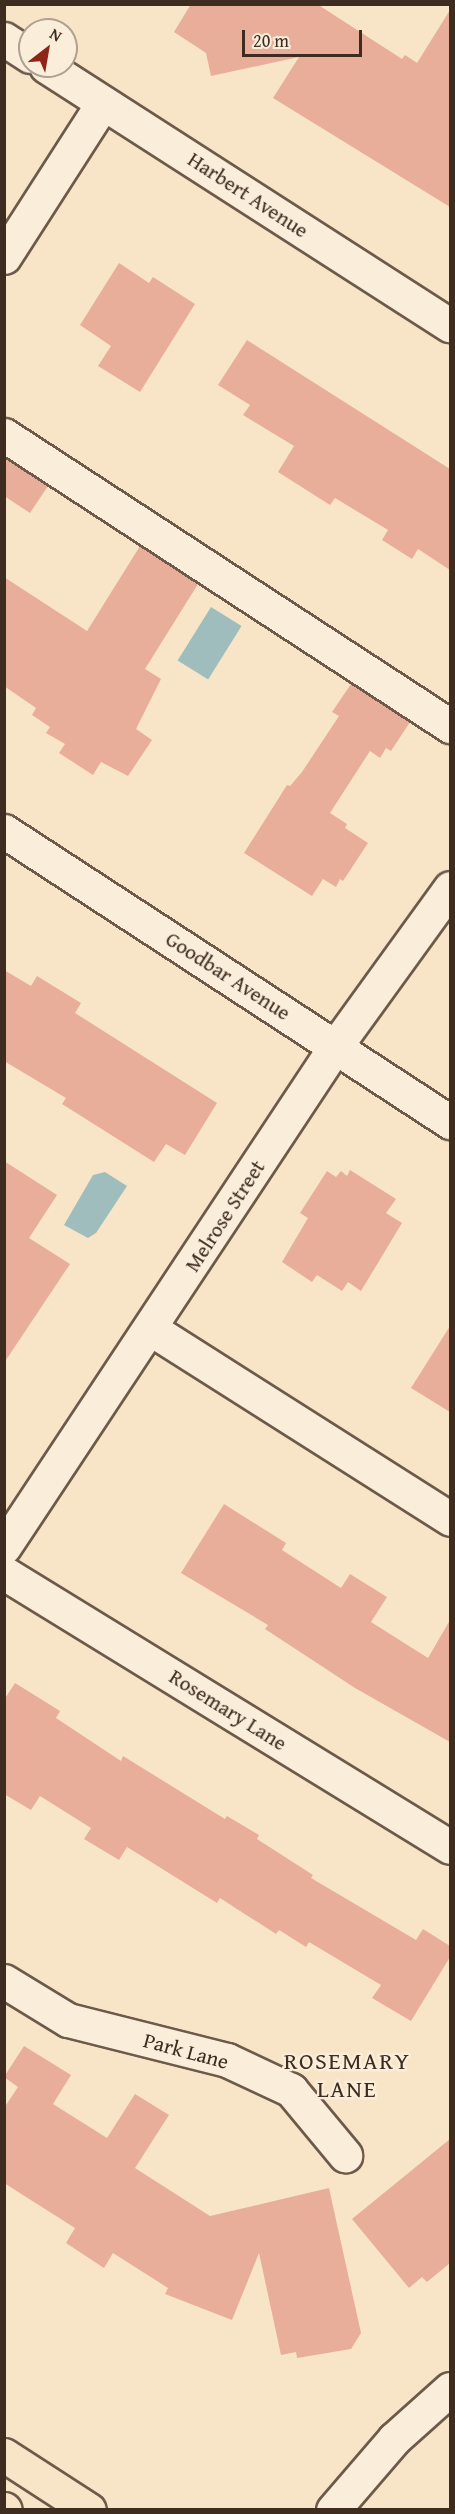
<!DOCTYPE html>
<style>
body{margin:0}
#map{position:relative;width:455px;height:2514px;overflow:hidden;background:#f8e5c8;font-family:"Gentium Book Plus",serif}
div>[style]{position:absolute}
.water>*{inset:0;background:#9fbdbc;transform-origin:0 0}
.building>*{inset:0;background:#e9ae99}
.roads{filter:drop-shadow(2px 0 #6d5a4a) drop-shadow(-2px 0 #6d5a4a) drop-shadow(0 2px #6d5a4a) drop-shadow(0 -2px #6d5a4a)}
.minor>*{height:33px;margin:-16.5px;padding:0 16.5px;transform-origin:16.5px;border-radius:16.5px;background:#faeedb}
.major>*{height:33px;margin:-16.5px;padding:0 16.5px;transform-origin:16.5px;border-radius:16.5px;background:#f8e5c8}
span{translate:-50% -50%;white-space:nowrap;text-align:center;line-height:1.15;-webkit-text-stroke:4.5px #faeedb;paint-order:stroke}
.street-label{font-size:21px;color:#3f2c20}
.quarter-label{font-size:24px;color:#3f2c20;letter-spacing:1.5px}
.frame{position:absolute;inset:0;border:6px solid #3f2c20;pointer-events:none}
.north{position:absolute;left:18px;top:18px;width:60px;height:60px;box-sizing:border-box;background:#faeedb;border:2px solid #afa090;border-radius:50%;rotate:31deg;font-size:16px;font-weight:700;line-height:24px;text-align:center;color:#3f2c20}
.north::after{content:'';display:block;margin:auto;width:21px;height:27px;background:#8f2418;clip-path:polygon(50% 0,100% 100%,50% 72%,0 100%)}
.scale{position:absolute;left:242px;top:30px;width:120px;height:27px;box-sizing:border-box;border:3px solid #3f2c20;border-top:0;padding-left:8px;font-size:18px;line-height:21px;white-space:nowrap;color:#3f2c20;-webkit-text-stroke:4px #faeedb;paint-order:stroke}
</style>
<div id="map">
<div class="water">
<i style="left:211px;top:607px;width:36px;height:63px;rotate:32deg"></i>
<i style="clip-path:polygon(105px 1172px,127px 1186px,96px 1233px,88px 1238px,64px 1225px,93px 1175px)"></i>
</div>
<div class="building">
<i style="clip-path:polygon(191px 4px,317px 4px,402px 59px,405px 55px,417px 63px,450px 10px,450px 207px,273px 98px,299px 57px,211px 76px,206px 53px,174px 32px)"></i>
<i style="clip-path:polygon(119px 263px,149px 283px,153px 277px,195px 304px,140px 392px,98px 366px,111px 346px,80px 325px)"></i>
<i style="clip-path:polygon(247px 340px,450px 469px,450px 570px,418px 549px,412px 559px,382px 540px,388px 530px,335px 498px,330px 505px,278px 472px,294px 446px,243px 415px,250px 405px,218px 385px)"></i>
<i style="clip-path:polygon(4px 458px,48px 486px,30px 513px,4px 496px)"></i>
<i style="clip-path:polygon(140px 546px,198px 584px,145px 669px,161px 679px,136px 729px,152px 740px,128px 776px,101px 762px,93px 775px,59px 753px,65px 744px,46px 733px,50px 727px,32px 715px,36px 708px,4px 686px,4px 577px,87px 631px)"></i>
<i style="clip-path:polygon(351px 684px,410px 722px,391px 751px,386px 748px,380px 758px,370px 751px,330px 813px,347px 824px,345px 828px,368px 843px,343px 881px,340px 879px,336px 887px,323px 879px,312px 896px,244px 853px,287px 785px,290px 786px,302px 772px,339px 716px,332px 712px)"></i>
<i style="clip-path:polygon(4px 970px,31px 986px,37px 976px,81px 1003px,75px 1013px,217px 1103px,185px 1155px,166px 1144px,154px 1162px,62px 1104px,66px 1098px,4px 1061px)"></i>
<i style="clip-path:polygon(4px 1161px,57px 1195px,29px 1238px,70px 1264px,4px 1363px)"></i>
<i style="clip-path:polygon(350px 1170px,396px 1199px,386px 1213px,402px 1223px,361px 1291px,348px 1282px,342px 1291px,317px 1275px,312px 1282px,282px 1262px,308px 1218px,300px 1213px,327px 1171px,336px 1177px,341px 1171px,347px 1176px)"></i>
<i style="clip-path:polygon(450px 1326px,450px 1412px,411px 1388px)"></i>
<i style="clip-path:polygon(224px 1504px,286px 1543px,282px 1550px,341px 1588px,350px 1574px,387px 1597px,371px 1622px,428px 1658px,450px 1620px,450px 1742px,355px 1688px,265px 1629px,268px 1625px,181px 1573px)"></i>
<i style="clip-path:polygon(15px 1683px,60px 1711px,56px 1718px,121px 1761px,123px 1756px,225px 1819px,227px 1816px,259px 1835px,257px 1839px,313px 1875px,311px 1878px,416px 1940px,423px 1929px,450px 1946px,450px 1957px,411px 2021px,372px 1998px,381px 1985px,309px 1942px,306px 1947px,279px 1930px,276px 1934px,220px 1898px,217px 1903px,127px 1847px,119px 1860px,84px 1839px,91px 1828px,40px 1796px,31px 1810px,4px 1794px,4px 1700px)"></i>
<i style="clip-path:polygon(24px 2046px,71px 2075px,53px 2104px,107px 2138px,135px 2094px,169px 2115px,135px 2168px,210px 2216px,329px 2188px,361px 2333px,351px 2349px,297px 2358px,296px 2352px,281px 2355px,259px 2253px,232px 2320px,165px 2294px,168px 2288px,113px 2253px,104px 2268px,66px 2243px,75px 2228px,4px 2183px,4px 2108px,18px 2087px,4px 2077px)"></i>
<i style="clip-path:polygon(450px 2139px,450px 2263px,427px 2282px,422px 2277px,409px 2288px,352px 2219px)"></i>
</div>
<div class="roads">
<div class="minor">
<i style="left:4px;top:39px;width:31px;rotate:33deg"></i>
<i style="left:46px;top:66px;width:480px;rotate:32.7deg"></i>
<i style="left:4px;top:257px;width:183px;rotate:-57.3deg"></i>
<i style="left:4px;top:435px;width:533px;rotate:33.12deg"></i>
<i style="left:4px;top:831px;width:533px;rotate:33.12deg"></i>
<i style="left:151px;top:1329px;width:354px;rotate:32.4deg"></i>
<i style="left:4px;top:1547px;width:600px;rotate:-56.5deg"></i>
<i style="left:335px;top:1047px;width:196px;rotate:-54.1deg"></i>
<i style="left:4px;top:1573px;width:523px;rotate:31.56deg"></i>
<i style="left:4px;top:1981px;width:75px;rotate:31.4deg"></i>
<i style="left:68px;top:2020px;width:164px;rotate:14.1deg"></i>
<i style="left:227px;top:2060px;width:71px;rotate:25.1deg"></i>
<i style="left:291px;top:2090px;width:85px;rotate:50.3deg"></i>
<i style="left:333px;top:2510px;width:94px;rotate:-49.3deg"></i>
<i style="left:394px;top:2439px;width:75px;rotate:-41.8deg"></i>
</div>
<div class="major">
<i style="left:4px;top:2455px;width:101px;rotate:32.9deg"></i>
<i style="left:4px;top:2509px;width:1px;rotate:45deg"></i>
</div>
</div>
<div class="street-label">
<span style="left:248px;top:195px;rotate:33deg">Harbert Avenue</span>
<span style="left:228px;top:976px;rotate:33deg">Goodbar Avenue</span>
<span style="left:225px;top:1216px;rotate:-57deg">Melrose Street</span>
<span style="left:228px;top:1710px;rotate:32deg">Rosemary Lane</span>
<span style="left:186px;top:2051px;rotate:15deg">Park Lane</span>
</div>
<div class="quarter-label">
<span style="left:347px;top:2075px">ROSEMARY<br>LANE</span>
</div>
<div class="frame"></div>
<div class="north">N</div>
<div class="scale">20 m</div>
</div>
